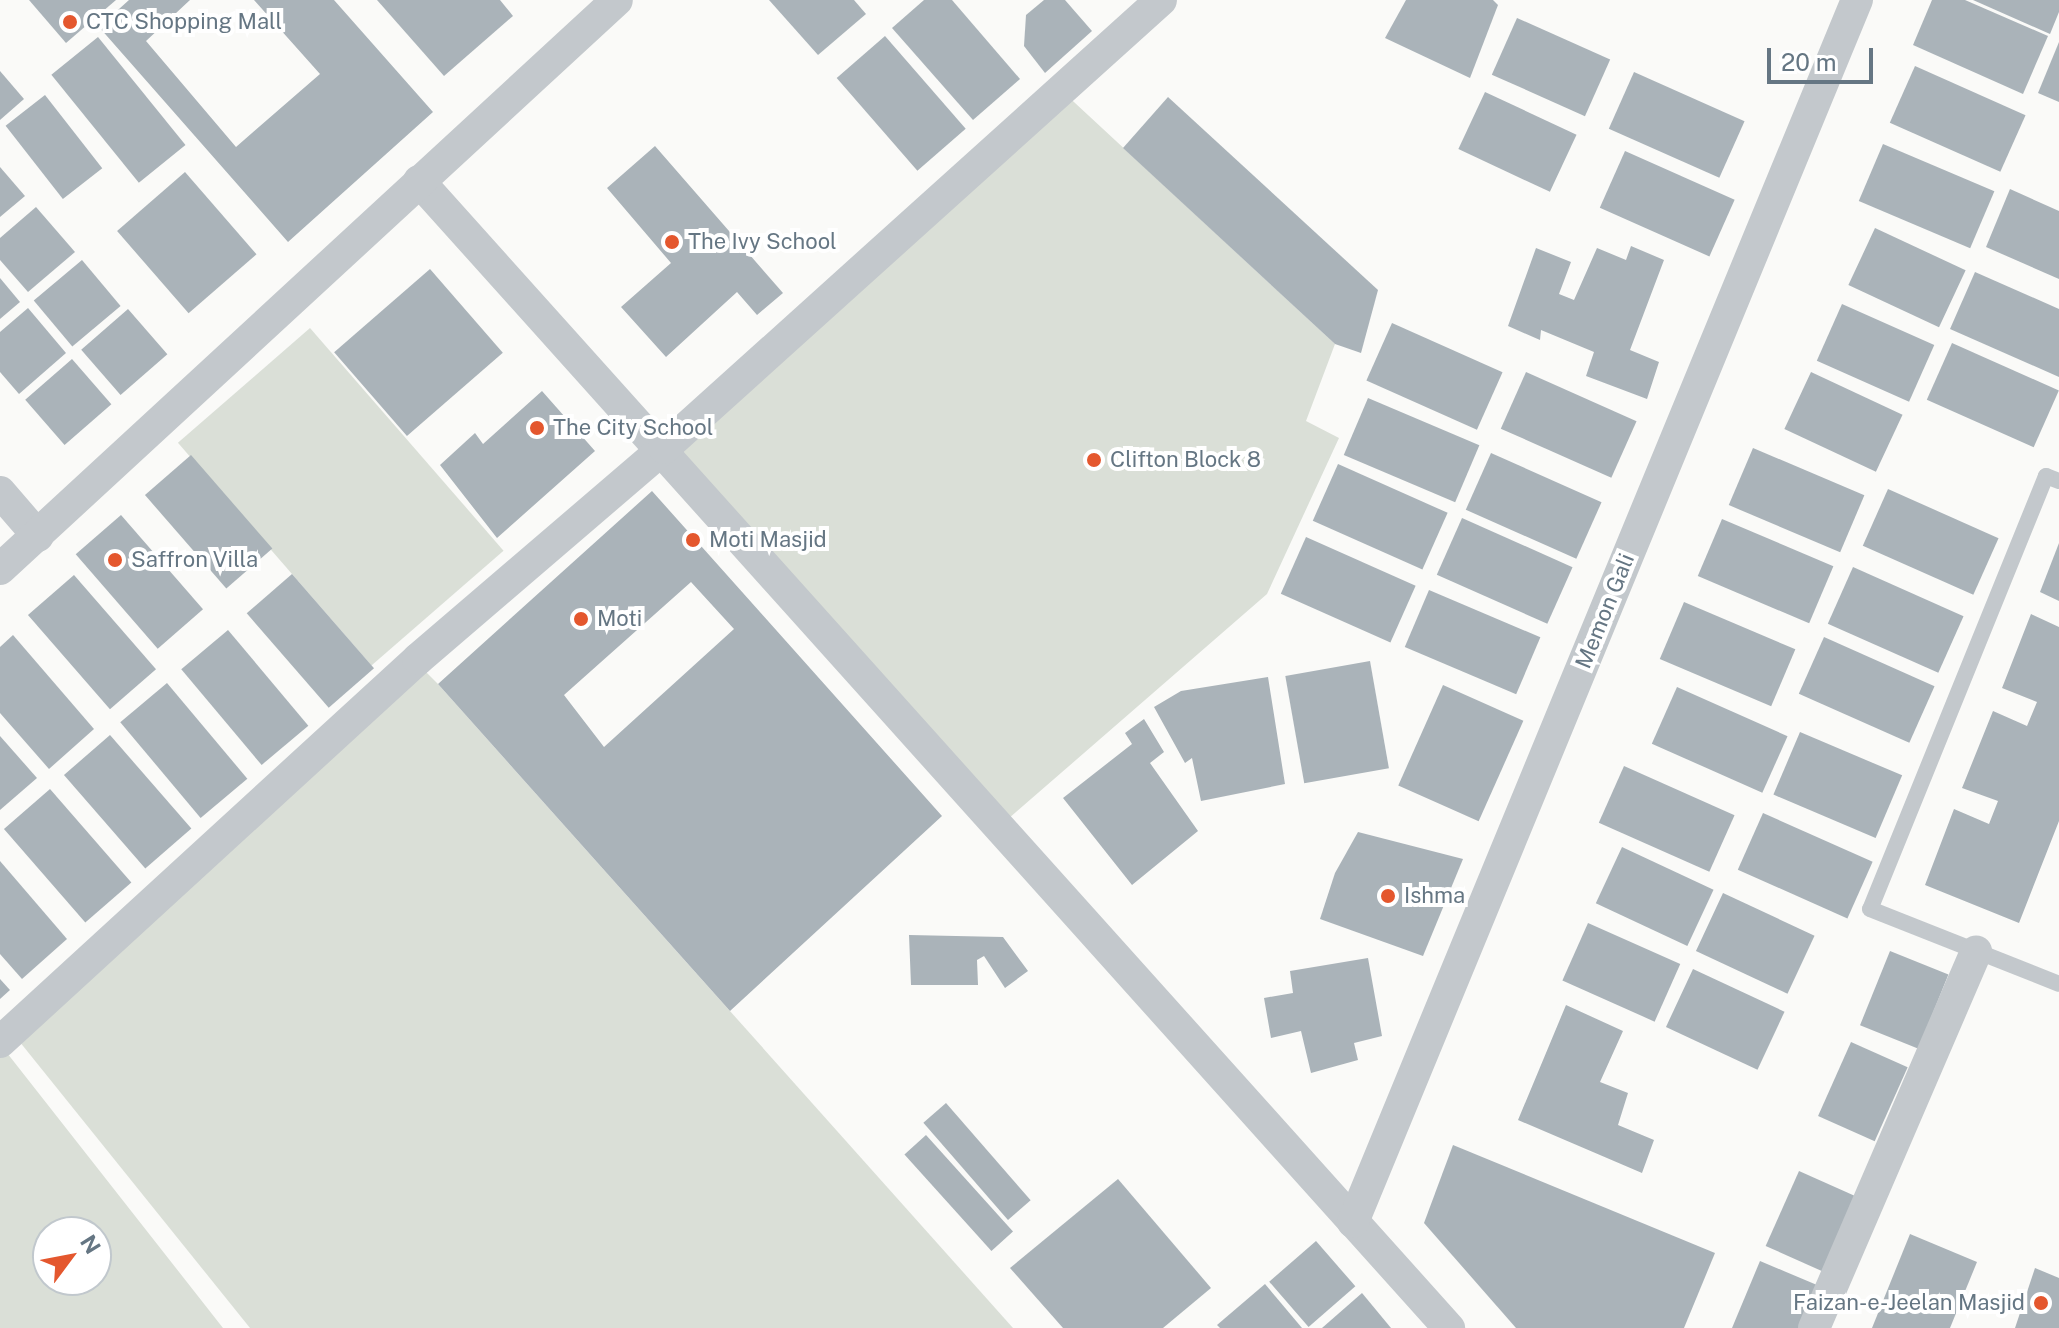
<!DOCTYPE html>
<style>
body{margin:0}
#map{position:relative;width:2059px;height:1328px;overflow:hidden;background:#fafaf8;font-family:"Public Sans",sans-serif}
div>[style]{position:absolute}
.green>*{inset:0;background:#dadfd7;transform-origin:0 0}
.building>*{inset:0;background:#aab3b9;transform-origin:0 0}
.lane>*{height:16px;margin:-8px;padding:0 8px;transform-origin:8px;border-radius:8px;background:#c3c8cc}
.street>*{height:32px;margin:-16px;padding:0 16px;transform-origin:16px;border-radius:16px;background:#c3c8cc}
.dots>*{width:22px;height:22px;translate:-50% -50%;box-sizing:border-box;border:4px solid #fff;border-radius:50%}
span{translate:-50% -50%;white-space:nowrap;text-align:center;line-height:1.15;-webkit-text-stroke:8px #fff;paint-order:stroke}
.poi-label{font-size:22px;color:#657683}
.left{translate:0 -50%;text-align:left}
.right{translate:-100% -50%;text-align:right}
.street-label{font-size:22px;color:#657683}
.north{position:absolute;left:32px;top:1216px;width:80px;height:80px;box-sizing:border-box;background:#fff;border:2px solid #c1c8cd;border-radius:50%;rotate:58deg;font-size:22px;font-weight:700;line-height:32px;text-align:center;color:#657683}
.north::after{content:'';display:block;margin:auto;width:28px;height:36px;background:#e4572e;clip-path:polygon(50% 0,100% 100%,50% 72%,0 100%)}
.scale{position:absolute;left:1767px;top:48px;width:106px;height:36px;box-sizing:border-box;border:4px solid #657683;border-top:0;padding-left:10px;font-size:24px;line-height:28px;white-space:nowrap;color:#657683;-webkit-text-stroke:6px #fff;paint-order:stroke}
</style>
<div id="map">
<div class="green">
<i style="clip-path:polygon(1061px 90px,1335px 344px,1306px 421px,1339px 438px,1267px 594px,1000px 826px,664px 448px)"></i>
<i style="left:310px;top:328px;width:295px;height:175px;rotate:49deg"></i>
<i style="clip-path:polygon(426px 672px,438px 684px,1013px 1328px,250px 1328px,11px 1031px)"></i>
<i style="clip-path:polygon(evenodd,0 1044px,223px 1328px,0 1328px,0 1044px,48px 1232px,96px 1232px,96px 1280px,48px 1280px,48px 1232px)"></i>
</div>
<div class="building">
<i style="clip-path:polygon(29px 0,116px 0,66px 43px)"></i>
<i style="clip-path:polygon(129px 0,190px 0,146px 41px,236px 147px,320px 74px,254px 0,334px 0,433px 112px,288px 242px,99px 27px)"></i>
<i style="clip-path:polygon(377px 0,500px 0,513px 16px,444px 76px)"></i>
<i style="clip-path:polygon(769px 0,854px 0,866px 14px,818px 55px)"></i>
<i style="clip-path:polygon(924px 0,952px 0,1020px 79px,973px 120px,892px 28px)"></i>
<i style="clip-path:polygon(1044px 0,1065px 0,1092px 31px,1045px 73px,1024px 46px,1026px 15px)"></i>
<i style="clip-path:polygon(1406px 0,1493px 0,1498px 5px,1470px 78px,1385px 38px)"></i>
<i style="clip-path:polygon(1932px 0,1965px 0,2048px 36px,2023px 94px,1913px 45px)"></i>
<i style="clip-path:polygon(1973px 0,2059px 0,2059px 12px,2050px 34px)"></i>
<i style="left:1517px;top:18px;width:102px;height:62px;rotate:24deg"></i>
<i style="left:885px;top:36px;width:123px;height:64px;rotate:49deg"></i>
<i style="left:98px;top:37px;width:139px;height:60px;rotate:51deg"></i>
<i style="clip-path:polygon(2059px 42px,2059px 102px,2038px 93px)"></i>
<i style="left:1915px;top:66px;width:121px;height:62px;rotate:24deg"></i>
<i style="clip-path:polygon(0 71px,24px 99px,0 120px)"></i>
<i style="left:1634px;top:72px;width:121px;height:62px;rotate:24deg"></i>
<i style="left:1485px;top:92px;width:101px;height:63px;rotate:25deg"></i>
<i style="left:45px;top:95px;width:93px;height:50px;rotate:52deg"></i>
<i style="clip-path:polygon(1168px 97px,1378px 290px,1361px 353px,1335px 344px,1123px 148px)"></i>
<i style="left:1883px;top:144px;width:121px;height:62px;rotate:23deg"></i>
<i style="clip-path:polygon(655px 146px,783px 293px,757px 315px,737px 292px,666px 357px,621px 307px,671px 263px,607px 188px)"></i>
<i style="left:1625px;top:151px;width:120px;height:62px;rotate:24deg"></i>
<i style="clip-path:polygon(0 167px,25px 196px,0 217px)"></i>
<i style="left:185px;top:172px;width:109px;height:90px;rotate:49deg"></i>
<i style="clip-path:polygon(2010px 189px,2059px 211px,2059px 279px,1986px 247px)"></i>
<i style="clip-path:polygon(36px 207px,75px 252px,28px 292px,0 260px,0 238px)"></i>
<i style="left:1875px;top:228px;width:100px;height:63px;rotate:25deg"></i>
<i style="clip-path:polygon(1631px 246px,1664px 260px,1630px 350px,1659px 362px,1647px 399px,1586px 376px,1594px 352px,1541px 330px,1540px 340px,1508px 326px,1536px 248px,1571px 262px,1559px 294px,1574px 300px,1597px 248px,1626px 260px)"></i>
<i style="left:82px;top:260px;width:60px;height:63px;rotate:50deg"></i>
<i style="left:430px;top:269px;width:111px;height:127px;rotate:49deg"></i>
<i style="clip-path:polygon(1975px 272px,2059px 309px,2059px 377px,1950px 329px)"></i>
<i style="clip-path:polygon(0 278px,20px 302px,0 319px)"></i>
<i style="left:1842px;top:304px;width:101px;height:62px;rotate:24deg"></i>
<i style="clip-path:polygon(28px 308px,66px 353px,19px 394px,0 372px,0 332px)"></i>
<i style="left:128px;top:309px;width:60px;height:62px;rotate:49deg"></i>
<i style="left:1392px;top:323px;width:121px;height:63px;rotate:24deg"></i>
<i style="left:1952px;top:343px;width:117px;height:62px;rotate:24deg"></i>
<i style="left:72px;top:359px;width:60px;height:62px;rotate:49deg"></i>
<i style="left:1526px;top:372px;width:121px;height:62px;rotate:24deg"></i>
<i style="left:1811px;top:372px;width:101px;height:63px;rotate:25deg"></i>
<i style="clip-path:polygon(542px 391px,595px 451px,497px 538px,440px 465px,475px 433px,483px 444px)"></i>
<i style="left:1368px;top:398px;width:121px;height:62px;rotate:23deg"></i>
<i style="left:1753px;top:448px;width:121px;height:62px;rotate:23deg"></i>
<i style="left:1491px;top:453px;width:121px;height:62px;rotate:24deg"></i>
<i style="left:191px;top:455px;width:124px;height:61px;rotate:49deg"></i>
<i style="left:1338px;top:464px;width:120px;height:62px;rotate:24deg"></i>
<i style="left:1888px;top:489px;width:121px;height:62px;rotate:24deg"></i>
<i style="clip-path:polygon(evenodd,652px 491px,942px 816px,730px 1011px,438px 684px,652px 491px,691px 582px,734px 629px,604px 747px,564px 695px,691px 582px)"></i>
<i style="left:121px;top:515px;width:125px;height:60px;rotate:49deg"></i>
<i style="left:1462px;top:518px;width:121px;height:62px;rotate:24deg"></i>
<i style="left:1722px;top:519px;width:121px;height:62px;rotate:23deg"></i>
<i style="left:1306px;top:537px;width:120px;height:62px;rotate:24deg"></i>
<i style="clip-path:polygon(2059px 543px,2059px 601px,2040px 592px)"></i>
<i style="left:1853px;top:567px;width:121px;height:62px;rotate:24deg"></i>
<i style="left:292px;top:574px;width:125px;height:60px;rotate:49deg"></i>
<i style="left:74px;top:575px;width:125px;height:61px;rotate:49deg"></i>
<i style="left:1429px;top:590px;width:121px;height:62px;rotate:23deg"></i>
<i style="left:1684px;top:602px;width:121px;height:62px;rotate:23deg"></i>
<i style="clip-path:polygon(2031px 614px,2059px 627px,2059px 821px,2019px 923px,1925px 885px,1954px 809px,1989px 824px,1998px 801px,1962px 788px,1993px 711px,2027px 726px,2037px 702px,2002px 688px)"></i>
<i style="left:228px;top:630px;width:125px;height:61px;rotate:50deg"></i>
<i style="clip-path:polygon(13px 635px,94px 729px,49px 769px,0 713px,0 647px)"></i>
<i style="left:1824px;top:637px;width:121px;height:62px;rotate:24deg"></i>
<i style="left:1370px;top:661px;width:109px;height:86px;rotate:80deg"></i>
<i style="clip-path:polygon(1268px 677px,1285px 784px,1201px 801px,1192px 758px,1185px 763px,1154px 707px,1181px 691px)"></i>
<i style="left:167px;top:683px;width:125px;height:61px;rotate:50deg"></i>
<i style="left:1443px;top:685px;width:88px;height:110px;rotate:24deg"></i>
<i style="left:1677px;top:687px;width:121px;height:62px;rotate:24deg"></i>
<i style="clip-path:polygon(1144px 719px,1164px 752px,1150px 763px,1198px 831px,1132px 885px,1063px 798px,1132px 744px,1125px 733px)"></i>
<i style="left:1800px;top:732px;width:111px;height:68px;rotate:23deg"></i>
<i style="left:110px;top:735px;width:124px;height:61px;rotate:49deg"></i>
<i style="clip-path:polygon(0 736px,37px 778px,0 810px)"></i>
<i style="left:1624px;top:766px;width:121px;height:62px;rotate:24deg"></i>
<i style="left:50px;top:789px;width:124px;height:61px;rotate:49deg"></i>
<i style="left:1763px;top:813px;width:120px;height:62px;rotate:24deg"></i>
<i style="clip-path:polygon(1358px 832px,1463px 859px,1423px 956px,1320px 919px,1335px 873px)"></i>
<i style="left:1622px;top:847px;width:101px;height:62px;rotate:25deg"></i>
<i style="clip-path:polygon(0 861px,67px 939px,22px 979px,0 954px)"></i>
<i style="left:1723px;top:893px;width:101px;height:64px;rotate:25deg"></i>
<i style="left:1588px;top:923px;width:101px;height:63px;rotate:24deg"></i>
<i style="clip-path:polygon(909px 935px,1003px 937px,1028px 971px,1005px 988px,984px 956px,977px 960px,978px 985px,911px 985px)"></i>
<i style="left:1890px;top:951px;width:63px;height:80px;rotate:22deg"></i>
<i style="clip-path:polygon(1368px 958px,1382px 1036px,1354px 1043px,1358px 1060px,1311px 1073px,1301px 1031px,1271px 1038px,1264px 998px,1293px 993px,1290px 971px)"></i>
<i style="left:1693px;top:969px;width:101px;height:64px;rotate:25deg"></i>
<i style="clip-path:polygon(0 979px,10px 990px,0 999px)"></i>
<i style="clip-path:polygon(1566px 1005px,1623px 1031px,1600px 1082px,1628px 1093px,1618px 1125px,1654px 1140px,1642px 1173px,1518px 1120px)"></i>
<i style="left:1851px;top:1042px;width:62px;height:81px;rotate:24deg"></i>
<i style="left:946px;top:1103px;width:129px;height:30px;rotate:49deg"></i>
<i style="left:926px;top:1135px;width:130px;height:29px;rotate:48deg"></i>
<i style="clip-path:polygon(1453px 1145px,1715px 1253px,1684px 1328px,1516px 1328px,1424px 1223px)"></i>
<i style="left:1799px;top:1171px;width:62px;height:82px;rotate:24deg"></i>
<i style="clip-path:polygon(1118px 1179px,1211px 1288px,1163px 1328px,1063px 1328px,1010px 1268px)"></i>
<i style="clip-path:polygon(1910px 1234px,1977px 1262px,1950px 1328px,1872px 1328px)"></i>
<i style="left:1316px;top:1241px;width:60px;height:62px;rotate:49deg"></i>
<i style="clip-path:polygon(1760px 1261px,1817px 1285px,1799px 1328px,1732px 1328px)"></i>
<i style="clip-path:polygon(2035px 1268px,2059px 1278px,2059px 1328px,2015px 1328px)"></i>
<i style="clip-path:polygon(1265px 1284px,1302px 1328px,1220px 1328px,1217px 1325px)"></i>
<i style="clip-path:polygon(1362px 1293px,1391px 1328px,1322px 1328px)"></i>
</div>
<div class="lane">
<i style="left:2059px;top:481px;width:14px;rotate:-159deg"></i>
<i style="left:2046px;top:476px;width:467px;rotate:112.1deg"></i>
<i style="left:1870px;top:909px;width:203px;rotate:21.6deg"></i>
</div>
<div class="street">
<i style="left:419px;top:181px;width:1542px;rotate:48.08deg"></i>
<i style="left:0;top:492px;width:58px;rotate:49.2deg"></i>
<i style="left:0;top:569px;width:839px;rotate:-42.68deg"></i>
<i style="left:0;top:1042px;width:567px;rotate:-42.5deg"></i>
<i style="left:418px;top:659px;width:324px;rotate:-40.6deg"></i>
<i style="left:664px;top:448px;width:669px;rotate:-42.03deg"></i>
<i style="left:1353px;top:1222px;width:1322px;rotate:-67.59deg"></i>
<i style="left:1814px;top:1328px;width:410px;rotate:-66.7deg"></i>
</div>
<div class="dots">
<i style="left:70px;top:22px;background:#e4572e"></i>
<i style="left:672px;top:242px;background:#e4572e"></i>
<i style="left:537px;top:428px;background:#e4572e"></i>
<i style="left:1094px;top:460px;background:#e4572e"></i>
<i style="left:693px;top:540px;background:#e4572e"></i>
<i style="left:115px;top:560px;background:#e4572e"></i>
<i style="left:581px;top:619px;background:#e4572e"></i>
<i style="left:1388px;top:896px;background:#e4572e"></i>
<i style="left:2041px;top:1303px;background:#e4572e"></i>
</div>
<div class="poi-label">
<span class="left" style="left:86px;top:22px">CTC Shopping Mall</span>
<span class="left" style="left:688px;top:242px">The Ivy School</span>
<span class="left" style="left:553px;top:428px">The City School</span>
<span class="left" style="left:1110px;top:460px">Clifton Block 8</span>
<span class="left" style="left:709px;top:540px">Moti Masjid</span>
<span class="left" style="left:131px;top:560px">Saffron Villa</span>
<span class="left" style="left:597px;top:619px">Moti</span>
<span class="left" style="left:1404px;top:896px">Ishma</span>
<span class="right" style="left:2025px;top:1303px">Faizan-e-Jeelan Masjid</span>
</div>
<div class="street-label">
<span style="left:1605px;top:611px;rotate:-68deg">Memon Gali</span>
</div>
<div class="north">N</div>
<div class="scale">20 m</div>
</div>
